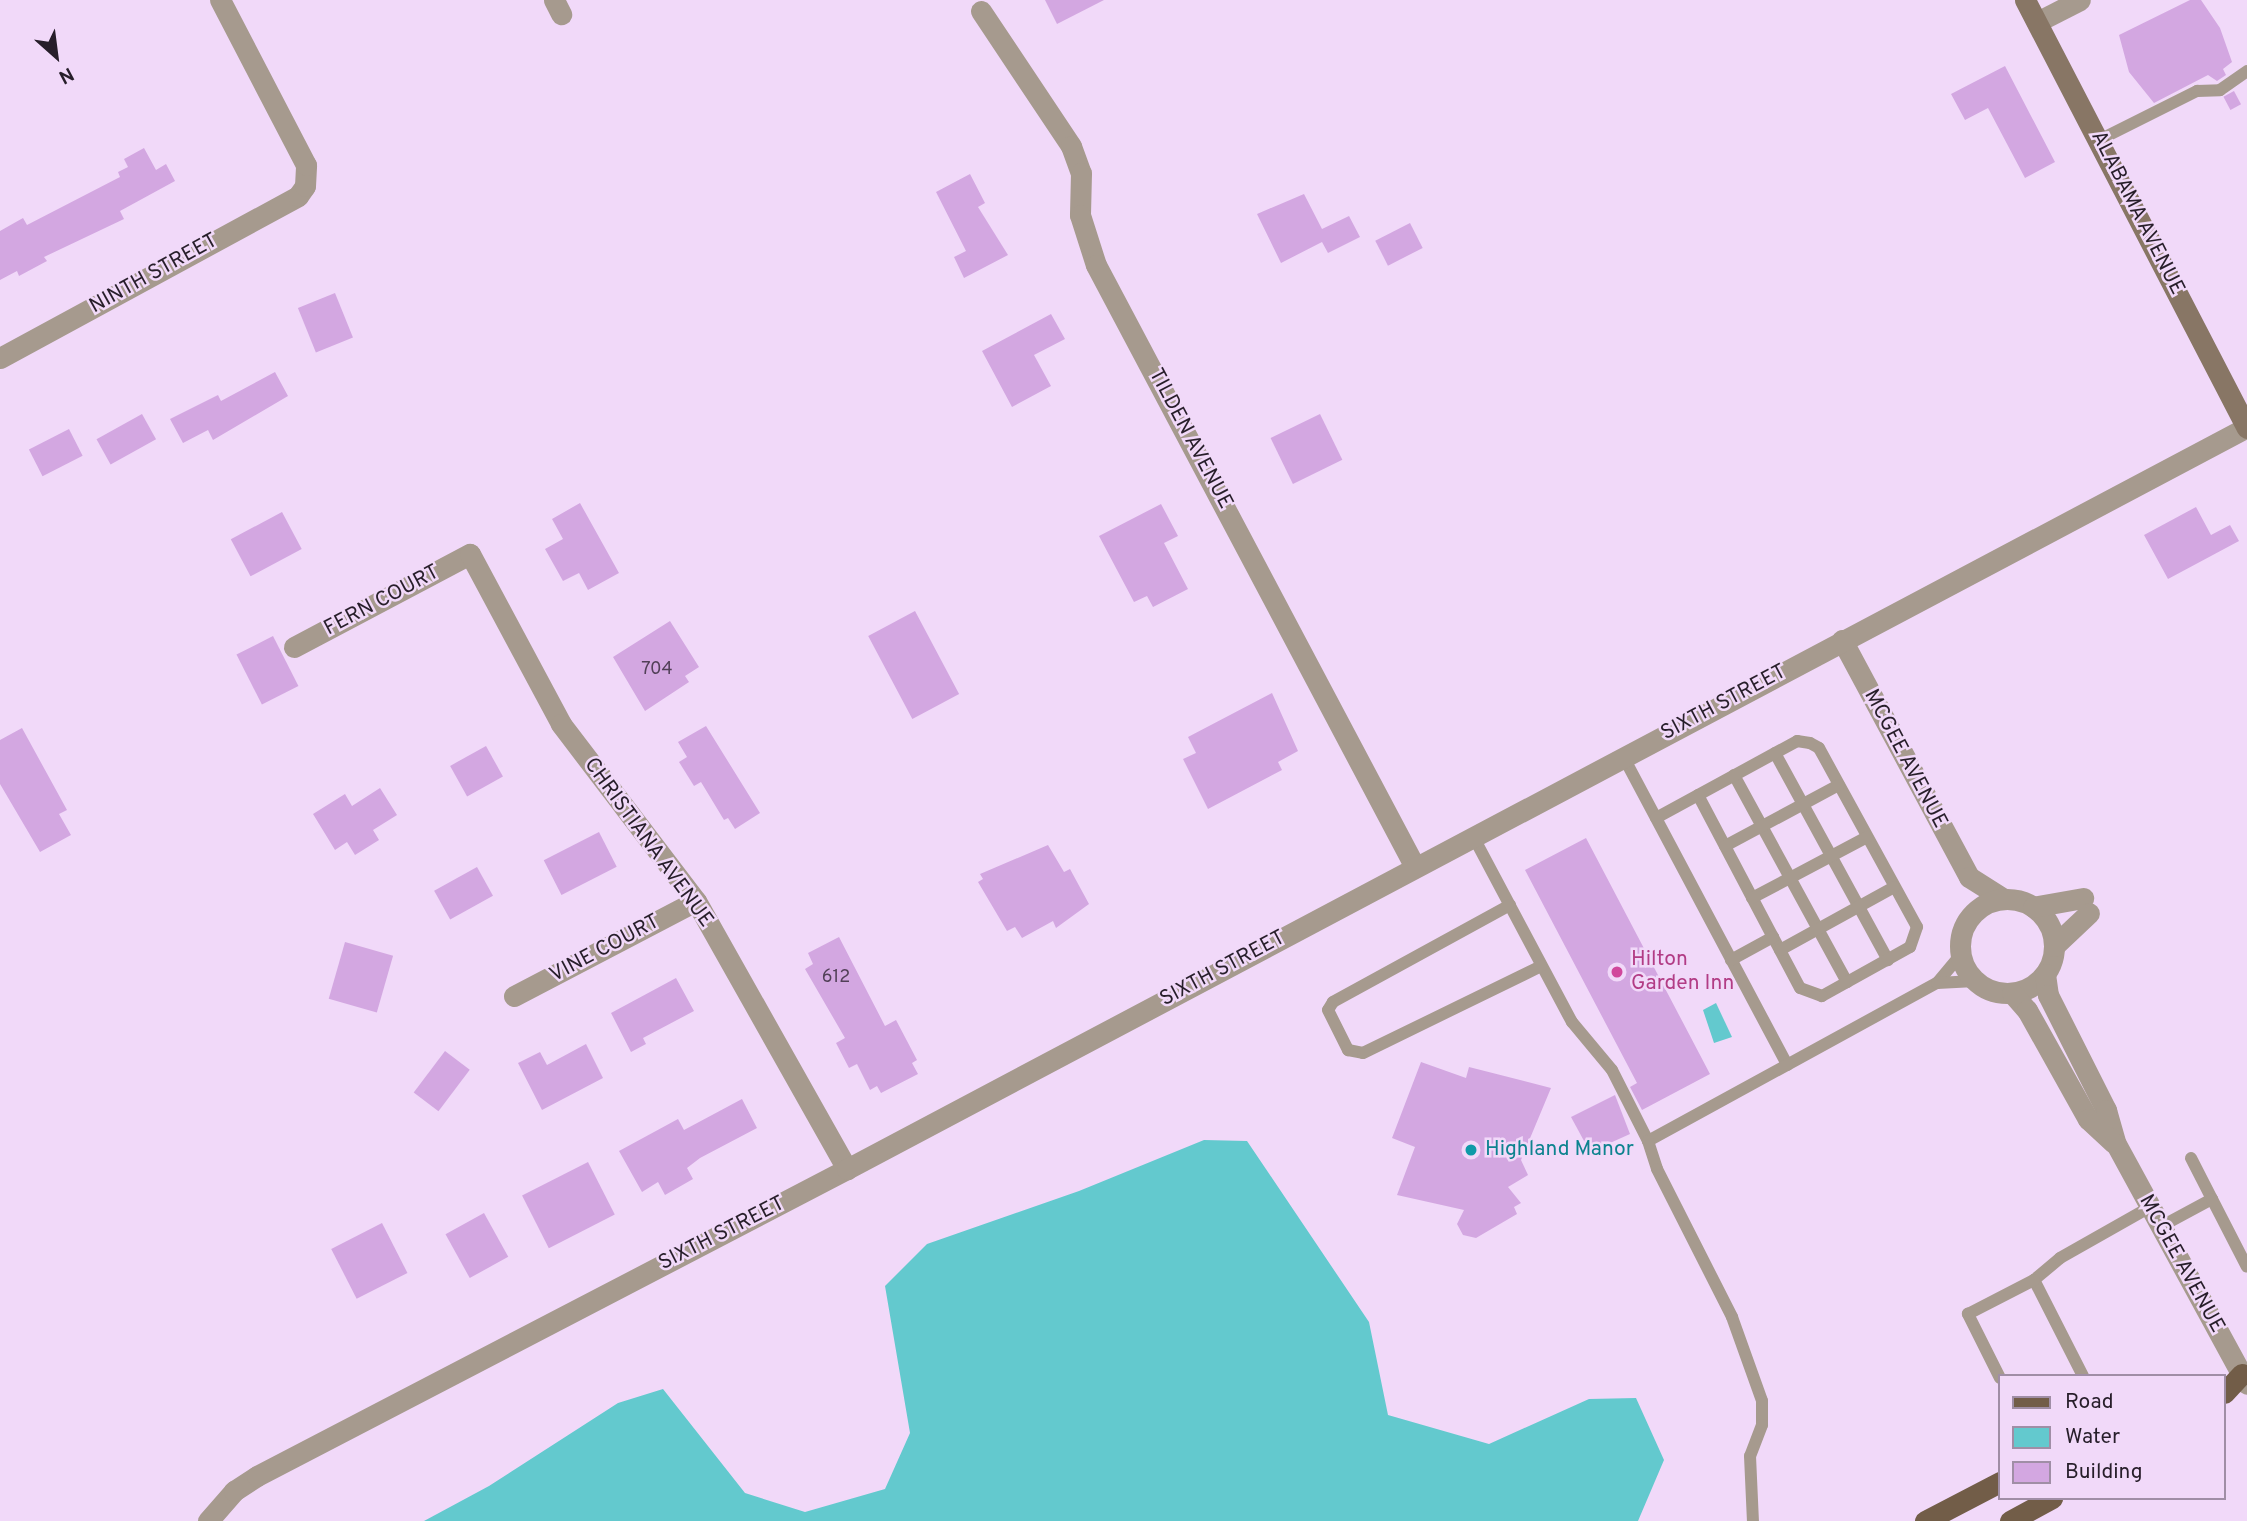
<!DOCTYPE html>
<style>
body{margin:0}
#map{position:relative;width:2247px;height:1521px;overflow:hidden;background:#f1d9f9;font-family:Overpass,sans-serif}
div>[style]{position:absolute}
.water>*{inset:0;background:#63c9ce}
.building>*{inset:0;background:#d3a7e1;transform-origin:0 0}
.lane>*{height:12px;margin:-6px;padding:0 6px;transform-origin:6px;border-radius:6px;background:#a69a8e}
.street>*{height:21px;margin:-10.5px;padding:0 10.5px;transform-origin:10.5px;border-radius:10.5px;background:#a69a8e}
.street>.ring{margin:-10.5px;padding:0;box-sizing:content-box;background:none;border:21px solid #a69a8e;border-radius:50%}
.secondary>*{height:21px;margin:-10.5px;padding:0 10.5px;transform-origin:10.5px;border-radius:10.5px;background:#887665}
.primary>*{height:21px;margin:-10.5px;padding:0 10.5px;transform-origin:10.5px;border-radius:10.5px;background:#725d48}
.dots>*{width:19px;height:19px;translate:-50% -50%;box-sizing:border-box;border:4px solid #f1d9f9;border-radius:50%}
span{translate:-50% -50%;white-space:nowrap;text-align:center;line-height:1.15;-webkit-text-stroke:5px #f1d9f9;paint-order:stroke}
.number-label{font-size:18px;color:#524058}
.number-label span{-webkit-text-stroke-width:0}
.street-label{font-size:21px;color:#271e2a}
.hotel-label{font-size:21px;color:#b23c85}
.left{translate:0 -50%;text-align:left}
.culture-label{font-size:21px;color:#0d838f}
.legend{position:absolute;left:1998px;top:1374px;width:228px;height:126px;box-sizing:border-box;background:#f1d9f9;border:2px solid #a08ea6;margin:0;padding:9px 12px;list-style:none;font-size:21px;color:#271e2a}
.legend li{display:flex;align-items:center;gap:14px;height:35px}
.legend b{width:35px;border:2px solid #a08ea6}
.north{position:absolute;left:21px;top:21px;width:70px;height:70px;-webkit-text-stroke:5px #f1d9f9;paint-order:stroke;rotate:152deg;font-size:19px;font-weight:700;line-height:28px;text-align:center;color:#271e2a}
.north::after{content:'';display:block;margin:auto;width:24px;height:32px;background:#271e2a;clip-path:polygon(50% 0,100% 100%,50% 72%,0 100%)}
</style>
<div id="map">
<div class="water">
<i style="clip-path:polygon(1716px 1003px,1732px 1037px,1714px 1043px,1703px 1010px)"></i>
<i style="clip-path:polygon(1204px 1140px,1247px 1141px,1369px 1322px,1388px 1415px,1489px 1444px,1589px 1399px,1636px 1398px,1664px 1460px,1638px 1521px,424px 1521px,489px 1486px,618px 1403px,663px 1389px,745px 1493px,805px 1512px,885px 1489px,910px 1433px,885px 1286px,927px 1244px,1079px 1191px)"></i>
</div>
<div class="building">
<i style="clip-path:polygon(1045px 0,1104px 0,1057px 24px)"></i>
<i style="clip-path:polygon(2190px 0,2201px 0,2220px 28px,2232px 62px,2223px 69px,2226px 75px,2217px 81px,2208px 75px,2154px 103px,2129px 72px,2119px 35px)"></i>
<i style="clip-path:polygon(2005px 66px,2055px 162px,2025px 178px,1988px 108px,1965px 120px,1951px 94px)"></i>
<i style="left:2234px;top:91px;width:15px;height:12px;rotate:62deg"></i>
<i style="clip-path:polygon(144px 148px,156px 170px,166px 164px,175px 181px,120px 211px,124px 219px,44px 257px,47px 261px,19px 276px,17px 271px,0 280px,0 231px,23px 218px,27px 225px,120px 177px,118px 172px,128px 167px,124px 159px)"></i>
<i style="clip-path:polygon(970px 174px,985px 203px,978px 207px,1008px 255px,964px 278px,954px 257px,966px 251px,936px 192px)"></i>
<i style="clip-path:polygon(1304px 194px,1322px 229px,1349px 216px,1360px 237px,1328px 253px,1322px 242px,1281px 263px,1257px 214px)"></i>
<i style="left:1410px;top:223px;width:28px;height:39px;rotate:63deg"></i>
<i style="left:335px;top:293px;width:48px;height:40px;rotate:68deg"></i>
<i style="clip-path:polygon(1051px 314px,1065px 339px,1034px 355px,1051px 386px,1012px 407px,982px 351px)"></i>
<i style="clip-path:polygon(275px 372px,288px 396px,213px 440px,208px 430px,183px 443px,170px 419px,218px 395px,221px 401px)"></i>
<i style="left:142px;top:414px;width:29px;height:52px;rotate:61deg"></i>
<i style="left:1320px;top:414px;width:51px;height:55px;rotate:64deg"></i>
<i style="left:69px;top:429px;width:30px;height:45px;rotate:63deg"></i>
<i style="clip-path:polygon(580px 503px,619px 573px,588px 590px,579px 573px,563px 581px,545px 549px,563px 539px,552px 519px)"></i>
<i style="clip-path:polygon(1161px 504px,1178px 536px,1164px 543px,1188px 589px,1153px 607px,1147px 596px,1134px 602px,1099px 536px)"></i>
<i style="clip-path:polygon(2196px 507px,2211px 535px,2230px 525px,2239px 541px,2168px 579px,2144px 535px)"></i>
<i style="left:282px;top:512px;width:42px;height:58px;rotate:62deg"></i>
<i style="left:915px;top:611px;width:94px;height:53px;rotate:62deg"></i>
<i style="clip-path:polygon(670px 621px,699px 667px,685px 676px,689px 682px,645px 711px,613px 657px)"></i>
<i style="left:273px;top:636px;width:56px;height:41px;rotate:63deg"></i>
<i style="clip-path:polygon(1272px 693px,1298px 751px,1278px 762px,1282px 770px,1208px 809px,1183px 759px,1196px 753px,1188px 737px)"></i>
<i style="clip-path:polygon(706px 726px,760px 813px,735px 829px,728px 818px,724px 820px,701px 782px,694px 786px,679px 762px,687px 757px,678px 742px)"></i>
<i style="clip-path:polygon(22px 728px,67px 810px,59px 814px,71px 835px,40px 852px,0 784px,0 740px)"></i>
<i style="left:486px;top:746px;width:35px;height:41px;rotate:61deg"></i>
<i style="clip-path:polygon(380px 788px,397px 815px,373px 830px,379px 840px,355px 855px,347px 842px,335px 850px,313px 814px,345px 794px,352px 806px)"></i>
<i style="left:599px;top:832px;width:39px;height:62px;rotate:63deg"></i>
<i style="clip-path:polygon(1586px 838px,1710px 1074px,1642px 1110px,1630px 1087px,1637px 1083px,1525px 870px)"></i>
<i style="clip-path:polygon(1048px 845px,1064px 872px,1070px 869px,1089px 904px,1056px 928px,1053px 921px,1022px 938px,1015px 927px,1007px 931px,978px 882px,983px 879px,980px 874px)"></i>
<i style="left:477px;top:867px;width:33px;height:49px;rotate:61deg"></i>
<i style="clip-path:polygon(839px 937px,885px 1026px,896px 1020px,917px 1060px,912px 1063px,918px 1074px,881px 1093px,877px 1086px,870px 1090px,857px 1064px,849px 1068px,836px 1043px,845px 1038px,805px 969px,813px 964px,808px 953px)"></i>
<i style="left:345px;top:942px;width:50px;height:59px;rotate:16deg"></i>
<i style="clip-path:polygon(676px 978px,694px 1011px,643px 1038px,646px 1044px,631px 1052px,611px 1013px)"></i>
<i style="clip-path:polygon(586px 1044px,603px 1078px,542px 1110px,518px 1063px,540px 1052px,547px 1065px)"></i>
<i style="left:445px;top:1051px;width:31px;height:52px;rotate:37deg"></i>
<i style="clip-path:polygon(1421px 1062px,1466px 1078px,1469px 1067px,1551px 1088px,1521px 1160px,1528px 1175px,1508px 1187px,1521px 1203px,1514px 1207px,1517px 1214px,1476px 1238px,1463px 1235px,1457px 1224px,1464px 1210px,1397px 1195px,1415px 1147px,1392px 1138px)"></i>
<i style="clip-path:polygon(1615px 1095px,1630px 1134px,1590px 1152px,1571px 1117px)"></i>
<i style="clip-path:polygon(742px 1099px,757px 1128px,700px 1158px,687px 1168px,693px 1179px,665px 1195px,658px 1182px,642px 1192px,619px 1151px,678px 1119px,684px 1130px)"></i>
<i style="left:588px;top:1162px;width:59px;height:74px;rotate:63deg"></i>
<i style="left:484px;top:1213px;width:50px;height:44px;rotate:61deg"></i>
<i style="left:382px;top:1223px;width:56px;height:57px;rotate:63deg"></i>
</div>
<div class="lane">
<i style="left:2099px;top:140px;width:110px;rotate:-26.6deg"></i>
<i style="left:2197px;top:91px;width:23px;rotate:-2deg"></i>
<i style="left:2220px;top:90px;width:33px;rotate:-35deg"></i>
<i style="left:1775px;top:753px;width:236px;rotate:61.4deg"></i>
<i style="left:1623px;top:756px;width:350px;rotate:62deg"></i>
<i style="left:1734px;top:775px;width:236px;rotate:61.4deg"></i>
<i style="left:1698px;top:795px;width:161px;rotate:62.2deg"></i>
<i style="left:1656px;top:818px;width:161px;rotate:-28.6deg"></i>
<i style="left:1797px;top:741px;width:13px;rotate:9deg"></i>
<i style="left:1810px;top:743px;width:10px;rotate:29deg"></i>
<i style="left:1819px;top:748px;width:204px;rotate:61.3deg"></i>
<i style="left:1917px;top:927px;width:21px;rotate:109deg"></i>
<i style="left:1910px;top:947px;width:101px;rotate:150.9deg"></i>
<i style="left:1822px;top:996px;width:23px;rotate:-160deg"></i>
<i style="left:1800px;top:988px;width:58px;rotate:-117.9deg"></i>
<i style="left:1773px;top:937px;width:48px;rotate:151.3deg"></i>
<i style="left:1473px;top:836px;width:211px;rotate:62deg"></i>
<i style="left:1572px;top:1022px;width:62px;rotate:50.2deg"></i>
<i style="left:1612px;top:1070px;width:80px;rotate:63.1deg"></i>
<i style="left:1648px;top:1141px;width:329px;rotate:-28.7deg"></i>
<i style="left:1937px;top:983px;width:38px;rotate:-50deg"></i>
<i style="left:1725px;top:846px;width:129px;rotate:-28.2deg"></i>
<i style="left:1752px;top:898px;width:130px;rotate:-27.9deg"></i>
<i style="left:1510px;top:905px;width:202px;rotate:151.3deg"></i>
<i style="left:1333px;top:1002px;width:9px;rotate:122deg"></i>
<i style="left:1328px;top:1010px;width:45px;rotate:63.4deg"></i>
<i style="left:1348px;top:1050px;width:15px;rotate:11deg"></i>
<i style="left:1363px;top:1053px;width:198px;rotate:-26deg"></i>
<i style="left:1780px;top:950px;width:130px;rotate:-28.9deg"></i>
<i style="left:1937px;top:983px;width:38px;rotate:-3deg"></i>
<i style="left:1648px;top:1141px;width:29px;rotate:72deg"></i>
<i style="left:1657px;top:1169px;width:166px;rotate:63.1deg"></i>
<i style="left:1732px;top:1317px;width:89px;rotate:70.3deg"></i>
<i style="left:1762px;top:1401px;width:24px;rotate:90deg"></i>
<i style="left:1762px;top:1425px;width:33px;rotate:111deg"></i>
<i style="left:1750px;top:1456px;width:65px;rotate:87.4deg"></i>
<i style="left:2191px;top:1158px;width:46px;rotate:62.9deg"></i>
<i style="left:2160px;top:1227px;width:59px;rotate:-28.3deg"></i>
<i style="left:2212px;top:1199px;width:76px;rotate:62.8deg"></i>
<i style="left:2083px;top:1376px;width:108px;rotate:-117deg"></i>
<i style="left:2034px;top:1280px;width:34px;rotate:-40deg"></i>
<i style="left:2060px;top:1258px;width:103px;rotate:-29.5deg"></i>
<i style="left:2000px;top:1378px;width:72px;rotate:-116.6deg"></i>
<i style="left:1968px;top:1314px;width:74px;rotate:-27.3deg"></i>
</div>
<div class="street">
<i style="left:554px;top:0;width:16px;rotate:63deg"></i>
<i style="left:981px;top:11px;width:162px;rotate:56.3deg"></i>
<i style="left:1071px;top:146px;width:29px;rotate:70deg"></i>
<i style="left:1081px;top:173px;width:42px;rotate:91.4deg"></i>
<i style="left:1080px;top:215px;width:52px;rotate:72.3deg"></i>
<i style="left:1096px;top:265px;width:681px;rotate:62.08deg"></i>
<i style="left:2037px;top:22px;width:48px;rotate:-27.1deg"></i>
<i style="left:0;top:358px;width:339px;rotate:-28.5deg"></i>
<i style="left:298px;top:196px;width:12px;rotate:-55deg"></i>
<i style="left:305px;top:186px;width:21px;rotate:-87deg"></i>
<i style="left:306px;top:165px;width:186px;rotate:-117.5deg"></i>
<i style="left:1842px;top:640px;width:269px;rotate:61.8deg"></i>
<i style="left:1969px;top:877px;width:41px;rotate:32.2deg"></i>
<i style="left:294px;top:647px;width:199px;rotate:-27.9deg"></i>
<i style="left:470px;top:554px;width:193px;rotate:61.8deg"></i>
<i style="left:561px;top:724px;width:223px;rotate:52.7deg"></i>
<i style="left:696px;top:901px;width:308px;rotate:60.6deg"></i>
<i class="ring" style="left:1960px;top:899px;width:73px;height:73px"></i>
<i style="left:2033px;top:907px;width:51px;rotate:-10.2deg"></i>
<i style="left:2054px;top:946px;width:48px;rotate:-43.3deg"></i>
<i style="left:2045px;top:974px;width:21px;rotate:82deg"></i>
<i style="left:2048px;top:995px;width:129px;rotate:63.2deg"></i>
<i style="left:2106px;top:1110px;width:35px;rotate:74deg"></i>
<i style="left:2116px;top:1144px;width:273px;rotate:61.4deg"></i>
<i style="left:2012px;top:993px;width:23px;rotate:49deg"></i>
<i style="left:2027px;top:1010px;width:125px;rotate:60.8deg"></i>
<i style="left:2088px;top:1119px;width:35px;rotate:43deg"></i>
<i style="left:514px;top:996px;width:205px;rotate:-27.6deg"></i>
<i style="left:208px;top:1521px;width:40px;rotate:-49deg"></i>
<i style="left:234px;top:1491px;width:27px;rotate:-33deg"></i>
<i style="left:257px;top:1476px;width:665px;rotate:-27.49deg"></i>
<i style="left:847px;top:1169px;width:1584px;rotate:-27.92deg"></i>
</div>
<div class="secondary">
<i style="left:2025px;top:0;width:482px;rotate:62.6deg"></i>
</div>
<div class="primary">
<i style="left:2224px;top:1393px;width:26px;rotate:-47deg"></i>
<i style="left:1925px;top:1521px;width:85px;rotate:-27.5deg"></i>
<i style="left:2010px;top:1521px;width:48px;rotate:-28.7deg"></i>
</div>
<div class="dots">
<i style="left:1617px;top:972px;background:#d1479c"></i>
<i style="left:1471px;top:1150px;background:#0f9aa8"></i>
</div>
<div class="number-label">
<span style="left:657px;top:670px">704</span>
<span style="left:836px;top:978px">612</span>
</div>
<div class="street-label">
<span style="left:2137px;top:213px;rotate:63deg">ALABAMA AVENUE</span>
<span style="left:154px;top:274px;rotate:-29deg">NINTH STREET</span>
<span style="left:1190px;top:439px;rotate:62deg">TILDEN AVENUE</span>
<span style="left:382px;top:601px;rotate:-28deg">FERN COURT</span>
<span style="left:1724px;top:703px;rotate:-28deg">SIXTH STREET</span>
<span style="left:1905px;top:759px;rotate:62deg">MCGEE AVENUE</span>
<span style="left:648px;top:843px;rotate:54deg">CHRISTIANA AVENUE</span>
<span style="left:605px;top:949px;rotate:-28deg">VINE COURT</span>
<span style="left:1223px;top:969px;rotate:-28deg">SIXTH STREET</span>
<span style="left:722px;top:1234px;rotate:-27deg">SIXTH STREET</span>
<span style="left:2181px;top:1264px;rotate:61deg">MCGEE AVENUE</span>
</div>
<div class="hotel-label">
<span class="left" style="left:1631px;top:972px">Hilton<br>Garden Inn</span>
</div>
<div class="culture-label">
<span class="left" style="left:1485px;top:1150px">Highland Manor</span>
</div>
<ul class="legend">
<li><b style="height:9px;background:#725d48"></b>Road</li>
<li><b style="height:19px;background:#63c9ce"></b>Water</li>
<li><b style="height:19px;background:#d3a7e1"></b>Building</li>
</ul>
<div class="north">N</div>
</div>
